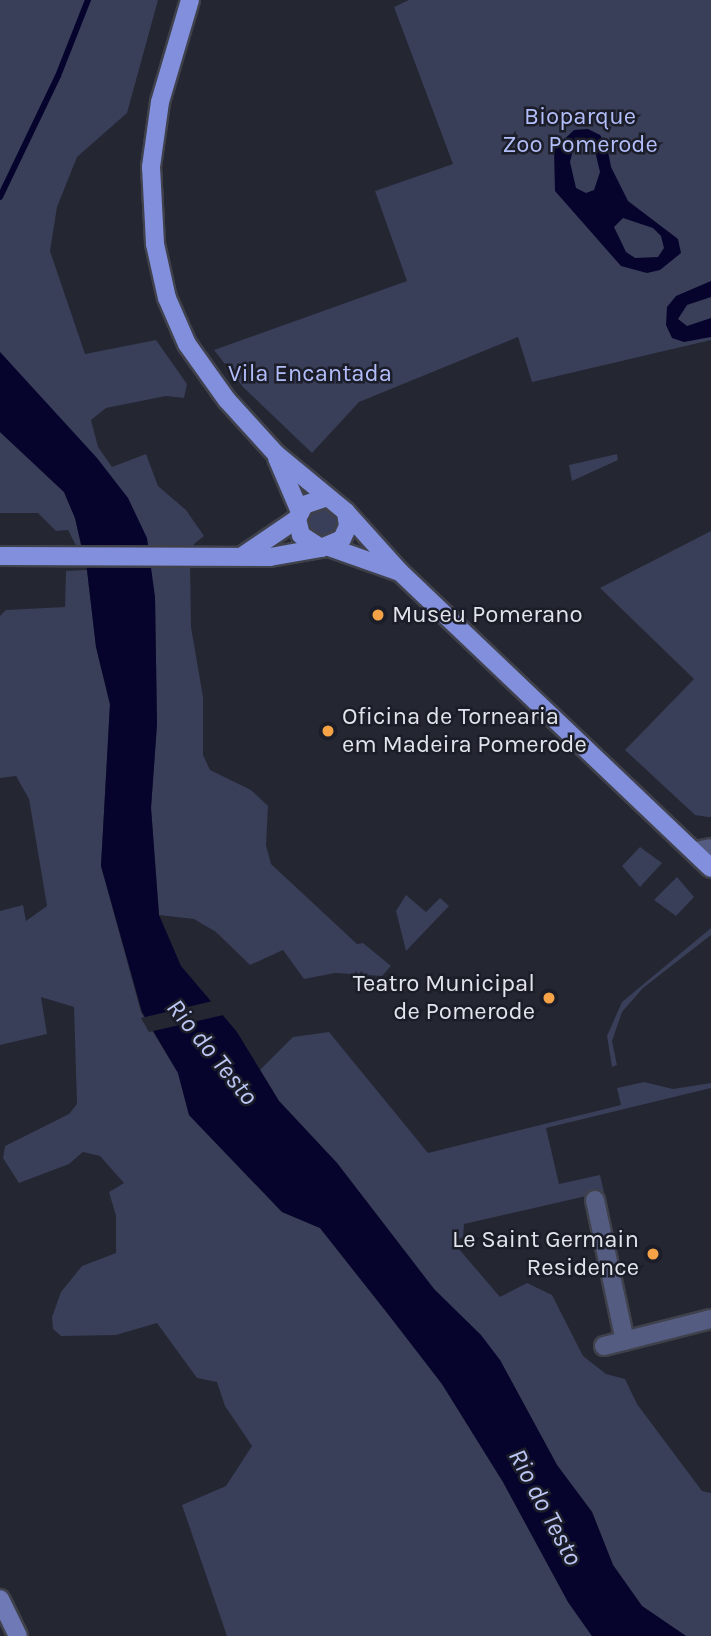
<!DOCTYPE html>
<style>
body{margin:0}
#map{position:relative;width:711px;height:1636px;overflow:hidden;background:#242631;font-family:Karla,sans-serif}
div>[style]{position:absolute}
.green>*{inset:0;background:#393e59}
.round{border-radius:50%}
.water>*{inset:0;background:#06042c}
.pier>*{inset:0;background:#242631}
.stream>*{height:6px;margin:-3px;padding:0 3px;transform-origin:3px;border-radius:3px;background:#06042c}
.roads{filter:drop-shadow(2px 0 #3f414b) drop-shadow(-2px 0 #3f414b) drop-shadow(0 2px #3f414b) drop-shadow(0 -2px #3f414b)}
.minor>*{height:18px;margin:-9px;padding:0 9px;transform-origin:9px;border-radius:9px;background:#555c82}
.secondary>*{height:18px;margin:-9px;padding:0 9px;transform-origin:9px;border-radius:9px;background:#6e79b6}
.primary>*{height:18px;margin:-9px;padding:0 9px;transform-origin:9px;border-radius:9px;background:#828fdd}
.dots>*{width:19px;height:19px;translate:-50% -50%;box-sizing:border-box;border:4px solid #1b1d28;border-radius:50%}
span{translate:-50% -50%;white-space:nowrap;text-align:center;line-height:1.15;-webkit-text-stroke:5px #1b1d28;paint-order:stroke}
.park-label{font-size:24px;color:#b2bdfa}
.poi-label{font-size:24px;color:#e2e4ec}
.left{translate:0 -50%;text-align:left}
.right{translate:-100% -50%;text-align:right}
.water-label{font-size:26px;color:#bcc5f3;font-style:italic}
</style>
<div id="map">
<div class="green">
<i style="clip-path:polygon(0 0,158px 0,127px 113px,77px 157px,57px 207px,50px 251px,85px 354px,156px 340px,187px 384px,184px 398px,166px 396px,106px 408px,91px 420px,98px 447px,112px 467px,146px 454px,158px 486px,186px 510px,204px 536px,194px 544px,190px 559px,191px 627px,203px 697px,203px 755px,210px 770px,251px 790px,268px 806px,266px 845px,271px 864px,357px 944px,363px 943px,391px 966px,382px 976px,335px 973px,304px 979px,283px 950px,250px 965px,216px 932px,194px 919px,159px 915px,151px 808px,157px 724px,155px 597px,128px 498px,0 352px)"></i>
<i style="clip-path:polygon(409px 0,711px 0,711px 340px,532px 382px,518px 337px,359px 402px,312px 453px,243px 387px,214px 350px,407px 281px,375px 191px,453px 164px,394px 7px)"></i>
<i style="clip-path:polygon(0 432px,64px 492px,75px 518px,85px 563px,68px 530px,56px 531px,38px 513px,0 513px)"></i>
<i style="clip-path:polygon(617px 454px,618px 460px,572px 481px,569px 465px)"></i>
<i class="round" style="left:307px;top:506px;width:32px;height:32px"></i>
<i style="clip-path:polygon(711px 531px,711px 817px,708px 817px,695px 815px,625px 750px,694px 679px,600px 588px)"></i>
<i style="clip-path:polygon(87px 570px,96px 647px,110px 705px,101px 866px,141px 1012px,178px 1073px,189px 1115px,282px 1212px,320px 1228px,388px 1314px,442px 1384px,503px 1482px,568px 1602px,592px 1636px,227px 1636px,182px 1505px,226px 1486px,252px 1446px,225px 1406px,217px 1382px,197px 1378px,157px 1323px,116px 1335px,61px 1336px,53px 1329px,52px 1317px,61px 1292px,82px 1266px,116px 1253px,116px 1216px,109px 1192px,124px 1183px,100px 1156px,83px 1152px,69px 1164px,19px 1183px,3px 1158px,5px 1146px,69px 1114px,77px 1104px,74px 1007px,41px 997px,47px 1034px,0 1045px,0 911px,23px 905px,26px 921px,47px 906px,29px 799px,16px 776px,0 778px,0 616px,6px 610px,65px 607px,66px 571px)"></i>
<i style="clip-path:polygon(640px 847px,662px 863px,640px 887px,622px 866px)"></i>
<i style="clip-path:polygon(677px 877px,694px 897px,676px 916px,654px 900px)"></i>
<i style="clip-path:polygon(406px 895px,426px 912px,440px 898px,449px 906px,406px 951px,396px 911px)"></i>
<i style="clip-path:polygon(711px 928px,711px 935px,643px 988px,622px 1012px,612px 1041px,617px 1065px,612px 1067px,607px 1036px,622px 1002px)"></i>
<i style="clip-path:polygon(329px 1032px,428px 1153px,621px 1105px,617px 1088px,644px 1082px,673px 1089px,711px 1083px,711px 1088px,546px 1128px,559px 1184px,600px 1175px,604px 1192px,464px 1224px,463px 1237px,453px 1242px,500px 1297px,527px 1283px,552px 1295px,583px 1356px,606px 1374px,625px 1379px,637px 1404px,702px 1491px,711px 1493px,711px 1636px,686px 1636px,642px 1606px,613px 1565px,592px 1512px,557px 1465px,500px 1360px,434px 1289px,337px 1163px,279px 1101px,260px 1070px,293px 1037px)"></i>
</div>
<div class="water">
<i style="clip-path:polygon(evenodd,588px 129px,600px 135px,607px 146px,611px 167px,628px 201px,678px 239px,681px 253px,660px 270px,647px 273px,621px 266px,555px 191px,554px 149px,574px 130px,588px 129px,584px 140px,595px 151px,600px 172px,594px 190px,586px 193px,576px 188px,570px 162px,575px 142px,584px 140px,588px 129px,623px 218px,653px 228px,661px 236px,664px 248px,658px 257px,635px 258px,626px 252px,614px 227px,623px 218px)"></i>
<i style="clip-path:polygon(711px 281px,711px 297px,687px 305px,678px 319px,687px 326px,711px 318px,711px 337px,684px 342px,672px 338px,666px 325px,667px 307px,676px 296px)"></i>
<i style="clip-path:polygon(0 352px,97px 458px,128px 498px,147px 538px,155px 597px,157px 724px,151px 808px,159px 915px,181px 966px,237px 1032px,279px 1101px,337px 1163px,434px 1289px,481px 1335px,500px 1360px,557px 1465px,592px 1512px,613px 1565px,642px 1606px,686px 1636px,592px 1636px,568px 1602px,503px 1482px,442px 1384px,388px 1314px,320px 1228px,282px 1212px,189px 1115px,178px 1073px,142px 1012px,101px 866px,110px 704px,96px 647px,87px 570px,75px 518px,64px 492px,0 432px)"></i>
</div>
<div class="pier">
<i style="clip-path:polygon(217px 1000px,228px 1014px,149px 1032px,141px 1018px)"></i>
</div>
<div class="stream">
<i style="left:0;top:197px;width:134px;rotate:-64.4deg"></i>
<i style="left:58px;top:76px;width:82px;rotate:-68.5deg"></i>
</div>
<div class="roads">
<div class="minor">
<i style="left:696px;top:851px;width:15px;rotate:-11deg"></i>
<i style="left:595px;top:1200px;width:144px;rotate:78deg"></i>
<i style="left:604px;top:1346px;width:110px;rotate:-14.2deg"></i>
</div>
<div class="secondary">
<i style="left:0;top:1599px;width:41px;rotate:64.1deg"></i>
</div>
<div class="primary">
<i style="left:190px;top:0;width:106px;rotate:106.4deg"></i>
<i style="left:160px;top:102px;width:66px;rotate:97.9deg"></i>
<i style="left:151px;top:167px;width:77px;rotate:87deg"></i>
<i style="left:155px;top:244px;width:55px;rotate:77.5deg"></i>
<i style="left:167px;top:298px;width:50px;rotate:66.5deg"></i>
<i style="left:187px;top:344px;width:69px;rotate:54.5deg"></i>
<i style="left:227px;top:400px;width:73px;rotate:47.8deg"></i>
<i style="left:276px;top:454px;width:91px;rotate:39.6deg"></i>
<i style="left:346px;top:512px;width:14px;rotate:82deg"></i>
<i style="left:348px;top:526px;width:14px;rotate:115deg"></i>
<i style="left:342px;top:539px;width:23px;rotate:157deg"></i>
<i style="left:321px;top:548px;width:24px;rotate:-147deg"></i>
<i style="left:301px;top:535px;width:16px;rotate:-104deg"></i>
<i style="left:297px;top:519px;width:16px;rotate:-63deg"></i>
<i style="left:304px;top:505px;width:24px;rotate:-19deg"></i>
<i style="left:277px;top:458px;width:59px;rotate:66.9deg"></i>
<i style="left:346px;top:512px;width:81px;rotate:48deg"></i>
<i style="left:400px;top:572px;width:429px;rotate:43.6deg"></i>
<i style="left:329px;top:547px;width:72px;rotate:19.4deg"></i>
<i style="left:244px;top:555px;width:64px;rotate:-34.2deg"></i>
<i style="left:0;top:556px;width:270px;rotate:0.2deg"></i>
<i style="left:270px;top:557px;width:52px;rotate:-10deg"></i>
</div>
</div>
<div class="dots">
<i style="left:378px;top:615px;background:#f5a346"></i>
<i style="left:328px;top:731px;background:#f5a346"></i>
<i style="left:549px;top:998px;background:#f5a346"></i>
<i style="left:653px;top:1254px;background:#f5a346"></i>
</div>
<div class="park-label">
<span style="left:580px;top:131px">Bioparque<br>Zoo Pomerode</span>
<span style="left:310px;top:374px">Vila Encantada</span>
</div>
<div class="poi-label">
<span class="left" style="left:392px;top:615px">Museu Pomerano</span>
<span class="left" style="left:342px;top:731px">Oficina de Tornearia<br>em Madeira Pomerode</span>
<span class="right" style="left:535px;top:998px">Teatro Municipal<br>de Pomerode</span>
<span class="right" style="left:639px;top:1254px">Le Saint Germain<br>Residence</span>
</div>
<div class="water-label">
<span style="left:212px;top:1052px;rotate:51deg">Rio do Testo</span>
<span style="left:545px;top:1507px;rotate:62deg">Rio do Testo</span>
</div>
</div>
